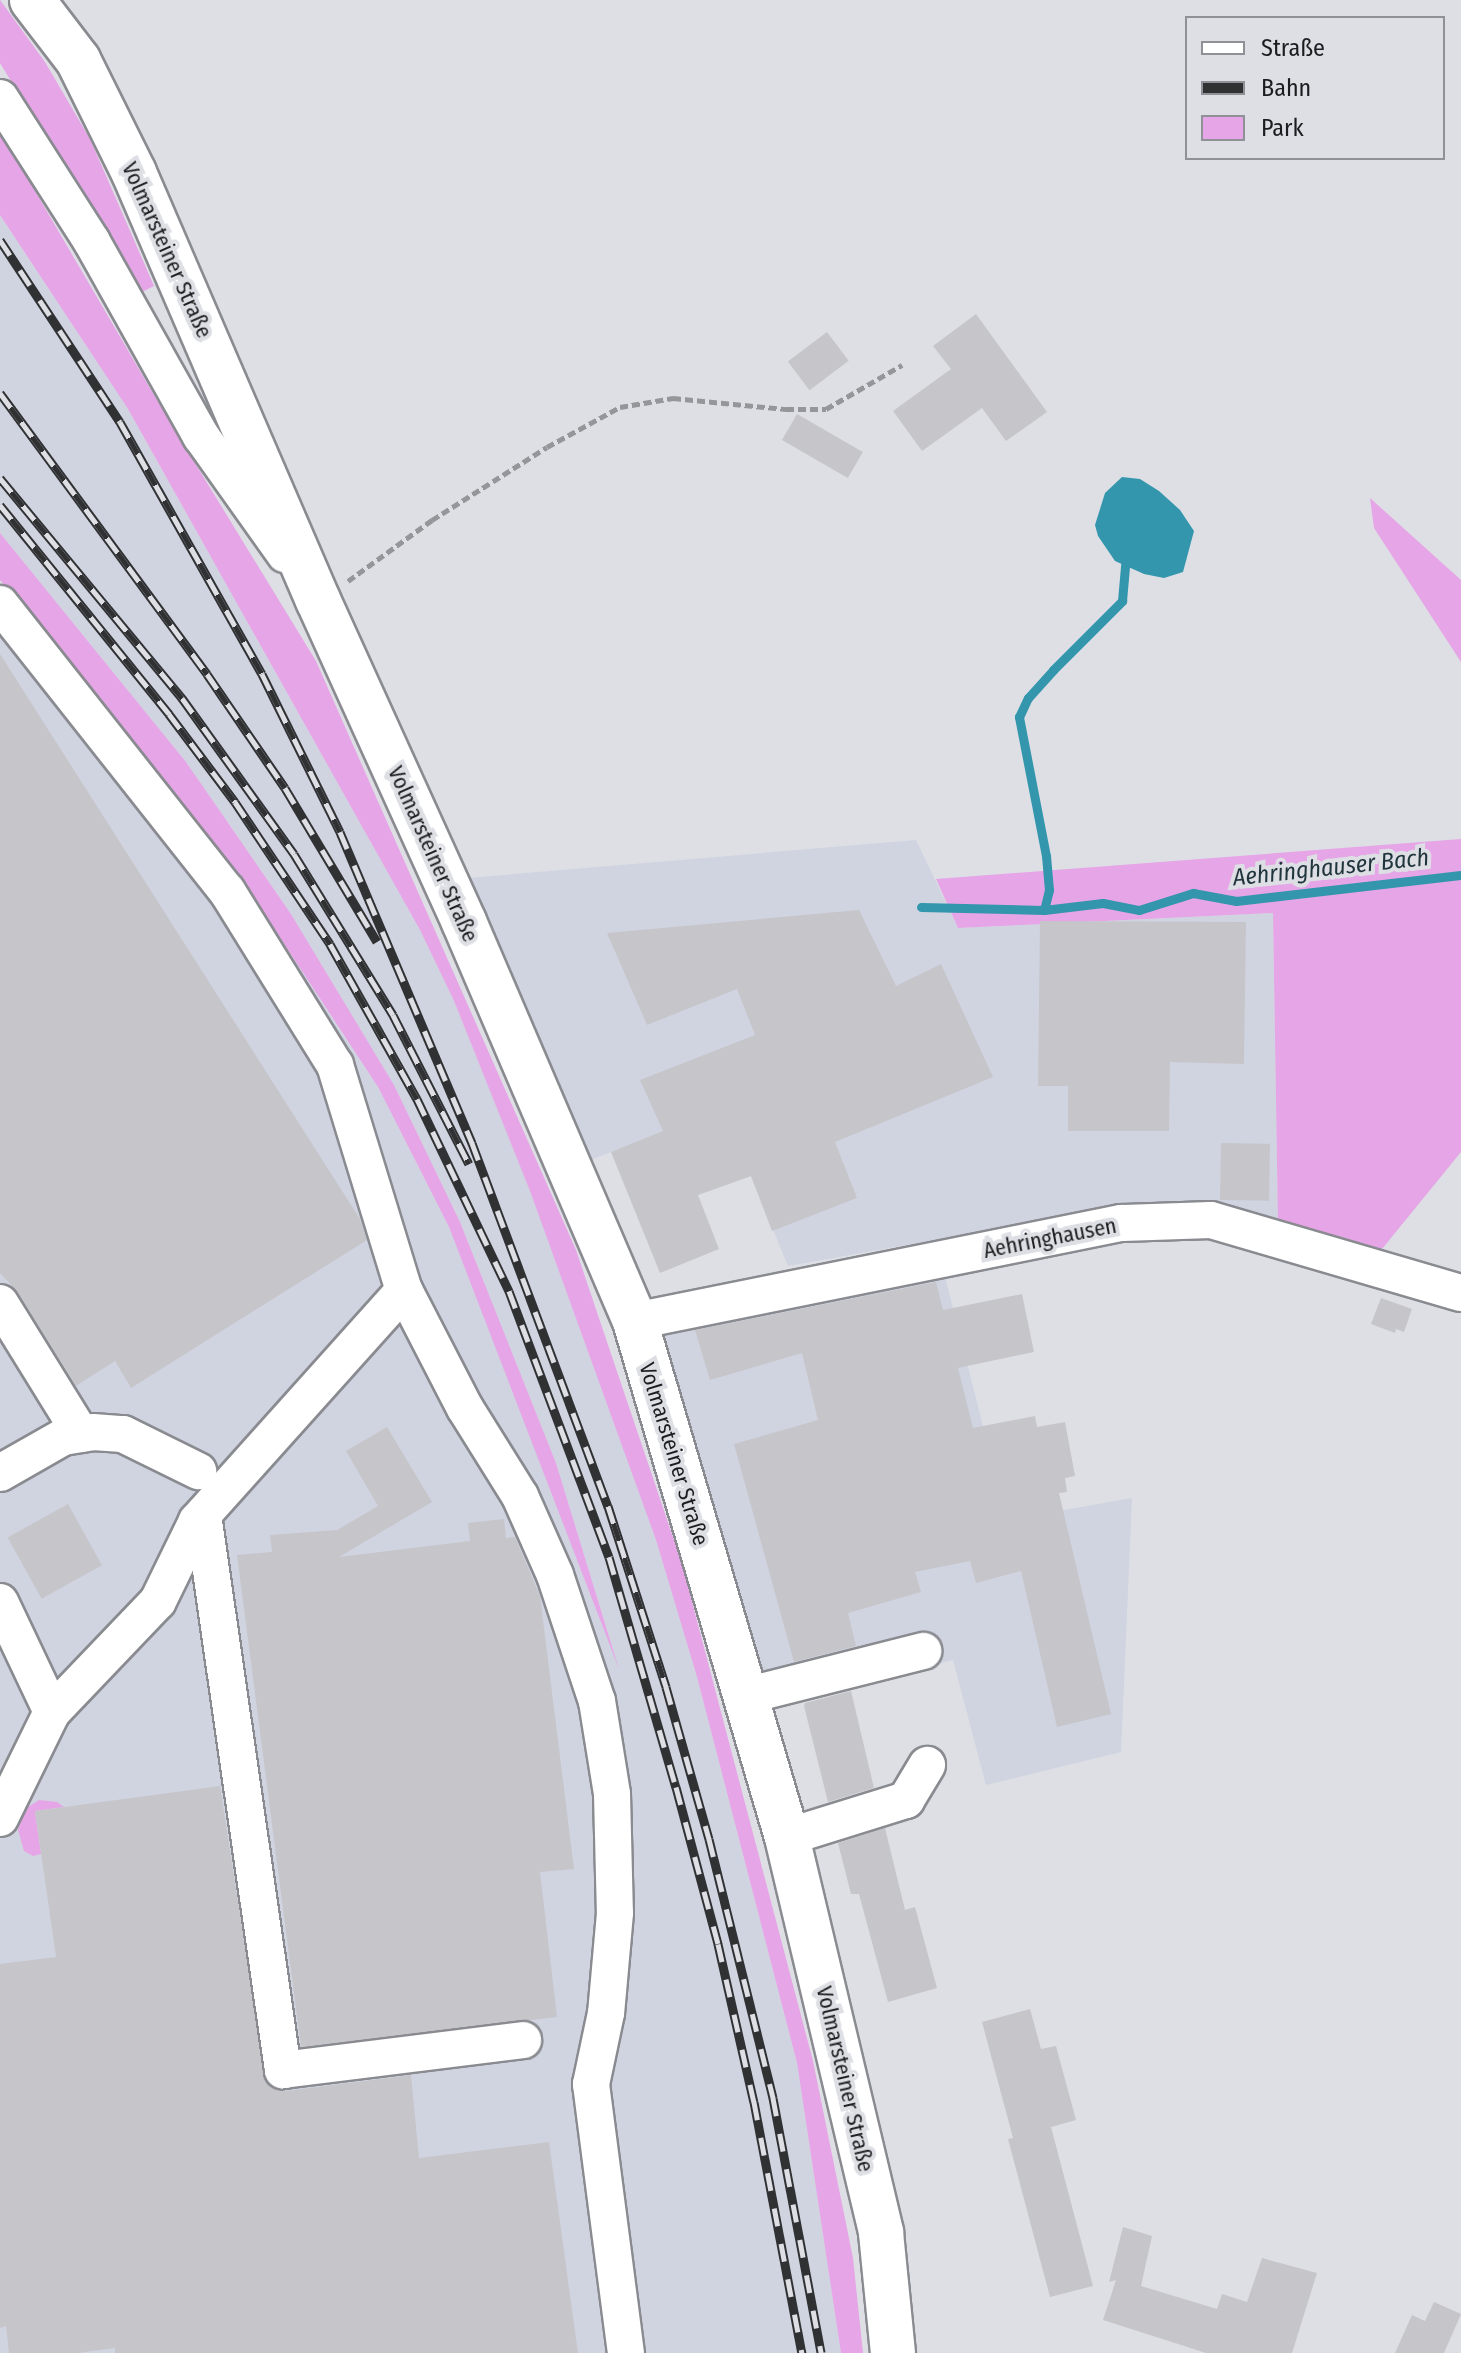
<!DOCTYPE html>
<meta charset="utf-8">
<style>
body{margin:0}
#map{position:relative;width:1461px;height:2353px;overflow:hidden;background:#dddfe5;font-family:"Fira Sans Condensed",sans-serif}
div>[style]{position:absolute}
.built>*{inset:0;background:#d0d4e1}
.green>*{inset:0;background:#e6a5e6}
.water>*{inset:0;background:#3396ac}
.stream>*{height:9px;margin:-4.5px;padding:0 4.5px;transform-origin:4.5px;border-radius:4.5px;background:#3396ac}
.building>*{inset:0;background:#c6c5ca;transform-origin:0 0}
.path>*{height:5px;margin-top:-2.5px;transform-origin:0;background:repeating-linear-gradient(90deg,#94969a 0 8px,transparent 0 12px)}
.roads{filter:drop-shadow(2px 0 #898b90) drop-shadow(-2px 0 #898b90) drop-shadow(0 2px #898b90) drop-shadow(0 -2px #898b90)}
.minor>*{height:36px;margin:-18px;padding:0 18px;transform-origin:18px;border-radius:18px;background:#fff}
.major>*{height:44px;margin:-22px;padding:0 22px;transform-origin:22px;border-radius:22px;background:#fff}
.rail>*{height:9px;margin-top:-4.5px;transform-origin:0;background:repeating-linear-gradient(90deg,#dddfe5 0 18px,#303133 0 36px);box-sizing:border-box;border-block:2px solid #303133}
span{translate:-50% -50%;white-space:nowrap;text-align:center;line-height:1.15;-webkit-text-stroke:8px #dddfe5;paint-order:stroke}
.street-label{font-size:22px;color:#1c1d1f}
.water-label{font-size:24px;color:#1f353b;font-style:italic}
.legend{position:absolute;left:1185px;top:16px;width:260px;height:144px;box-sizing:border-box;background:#dddfe5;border:2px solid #909196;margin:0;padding:10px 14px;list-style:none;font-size:24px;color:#1c1d1f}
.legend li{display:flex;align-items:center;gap:16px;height:40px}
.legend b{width:40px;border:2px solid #909196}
</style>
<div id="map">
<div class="built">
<i style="clip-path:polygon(0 215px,128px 409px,420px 930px,454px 1001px,530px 1190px,656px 1540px,697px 1677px,797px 2063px,841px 2353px,0 2353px,0 596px,237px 872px,378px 1087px,449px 1227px,614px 1652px,556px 1463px,460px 1222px,394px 1085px,291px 914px,186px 762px,0 533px)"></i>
<i style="clip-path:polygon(916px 840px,958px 928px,1273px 913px,1278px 1226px,1081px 1214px,788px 1266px,751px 1176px,698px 1195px,611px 1152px,570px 1168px,456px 879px)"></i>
<i style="clip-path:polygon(943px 1269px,1007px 1520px,1132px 1498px,1121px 1752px,986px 1785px,953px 1660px,769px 1706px,659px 1325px,860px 1296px)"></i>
</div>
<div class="green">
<i style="clip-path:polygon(0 0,45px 62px,90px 139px,154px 286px,140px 293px,0 63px)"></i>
<i style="clip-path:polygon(0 131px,168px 419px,316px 661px,576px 1250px,682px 1564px,813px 2061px,853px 2258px,863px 2353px,841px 2353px,797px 2063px,697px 1677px,656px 1540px,530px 1191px,454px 1001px,420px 930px,128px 409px,0 215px)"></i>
<i style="clip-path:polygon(1370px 498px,1461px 580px,1461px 662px,1374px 528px)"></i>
<i style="clip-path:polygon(0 533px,186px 762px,291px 914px,394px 1085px,460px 1222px,556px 1463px,619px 1669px,449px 1227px,378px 1087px,237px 872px,0 580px)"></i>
<i style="clip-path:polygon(1461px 839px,1461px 1152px,1382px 1249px,1278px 1226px,1273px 913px,958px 928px,936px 879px)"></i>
<i style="clip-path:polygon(39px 1800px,57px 1802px,64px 1807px,35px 1811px,41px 1854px,33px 1856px,24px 1851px,18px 1830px,23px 1810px)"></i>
</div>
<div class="water">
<i style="clip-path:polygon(1122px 477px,1140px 479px,1159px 491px,1180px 510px,1194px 531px,1183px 572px,1164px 578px,1144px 574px,1115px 561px,1098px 536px,1095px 525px,1105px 493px)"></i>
</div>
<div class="stream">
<i style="left:921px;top:907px;width:123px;rotate:1.4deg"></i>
<i style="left:1044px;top:910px;width:59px;rotate:-6.8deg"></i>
<i style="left:1103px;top:903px;width:37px;rotate:11deg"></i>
<i style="left:1139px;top:910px;width:57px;rotate:-17.5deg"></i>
<i style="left:1193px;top:893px;width:44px;rotate:10.5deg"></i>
<i style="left:1236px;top:901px;width:226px;rotate:-6.6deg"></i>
<i style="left:1044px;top:910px;width:21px;rotate:-76deg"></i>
<i style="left:1049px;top:890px;width:34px;rotate:-95deg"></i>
<i style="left:1046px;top:856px;width:142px;rotate:-101deg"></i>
<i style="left:1019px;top:717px;width:21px;rotate:-65deg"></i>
<i style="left:1028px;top:698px;width:38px;rotate:-48deg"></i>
<i style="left:1053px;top:670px;width:98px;rotate:-45deg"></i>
<i style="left:1122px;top:601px;width:37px;rotate:-85deg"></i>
</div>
<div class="building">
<i style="clip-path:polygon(976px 314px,1047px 412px,1006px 441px,982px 408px,922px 451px,893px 411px,951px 369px,933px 346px)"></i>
<i style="left:827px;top:332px;width:36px;height:49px;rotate:53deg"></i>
<i style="left:797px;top:414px;width:76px;height:30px;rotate:30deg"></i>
<i style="clip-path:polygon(0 654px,360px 1219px,367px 1240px,131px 1388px,115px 1361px,76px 1386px,18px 1292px,0 1273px)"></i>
<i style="clip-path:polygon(859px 910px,896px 986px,941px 964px,993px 1077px,835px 1142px,857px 1198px,772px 1231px,751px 1176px,698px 1195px,719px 1249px,660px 1273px,611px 1152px,663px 1131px,640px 1080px,755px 1035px,737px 989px,647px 1025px,607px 933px)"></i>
<i style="clip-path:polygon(1040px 921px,1246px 922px,1244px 1064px,1170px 1062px,1169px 1131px,1068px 1131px,1068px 1086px,1038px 1086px)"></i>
<i style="left:1221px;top:1143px;width:49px;height:57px;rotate:1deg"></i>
<i style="clip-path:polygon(936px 1282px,943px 1310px,1022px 1294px,1034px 1352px,958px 1368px,973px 1428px,1035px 1416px,1037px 1427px,1065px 1422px,1075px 1476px,1065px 1478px,1067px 1492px,1059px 1493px,1111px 1714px,1057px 1727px,1021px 1571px,976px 1583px,970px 1561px,915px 1572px,921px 1592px,848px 1613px,856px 1646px,794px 1662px,734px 1444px,818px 1420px,802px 1353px,710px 1380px,695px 1330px)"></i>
<i style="clip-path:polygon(1381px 1298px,1412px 1309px,1404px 1332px,1396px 1329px,1395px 1333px,1371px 1324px)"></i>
<i style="clip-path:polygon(387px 1427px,432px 1502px,339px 1557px,470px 1541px,468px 1523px,504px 1519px,506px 1538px,515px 1537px,540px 1596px,574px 1869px,540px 1872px,557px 2017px,301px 2047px,237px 1555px,272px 1552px,270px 1535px,337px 1530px,378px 1506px,346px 1451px)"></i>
<i style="left:68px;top:1504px;width:70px;height:69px;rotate:61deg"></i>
<i style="clip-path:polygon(851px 1691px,874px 1788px,828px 1802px,804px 1706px,805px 1703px)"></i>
<i style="clip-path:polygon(220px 1786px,266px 2082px,274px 2089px,286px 2091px,411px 2075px,419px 2158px,549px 2142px,578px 2353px,115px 2353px,115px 2348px,77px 2353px,9px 2353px,6px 2326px,0 2328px,0 1964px,56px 1957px,35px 1811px)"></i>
<i style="clip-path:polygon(885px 1828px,905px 1910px,915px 1907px,937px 1988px,888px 2002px,859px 1894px,851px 1894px,838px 1843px)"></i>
<i style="clip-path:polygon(1030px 2009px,1041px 2049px,1056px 2046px,1076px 2120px,1051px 2127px,1093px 2286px,1050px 2297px,1008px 2139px,1013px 2138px,982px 2022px)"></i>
<i style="clip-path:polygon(1123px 2227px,1152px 2236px,1141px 2286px,1217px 2309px,1222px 2294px,1247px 2302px,1262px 2258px,1317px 2273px,1292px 2353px,1206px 2353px,1103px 2320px,1116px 2280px,1109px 2282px)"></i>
<i style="clip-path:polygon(1434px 2302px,1461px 2314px,1444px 2353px,1395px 2353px,1412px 2315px,1425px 2321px)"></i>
</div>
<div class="path">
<i style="left:348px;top:581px;width:104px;rotate:-36deg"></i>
<i style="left:432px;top:520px;width:136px;rotate:-32.4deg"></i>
<i style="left:547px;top:447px;width:83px;rotate:-28.7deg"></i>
<i style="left:620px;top:407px;width:54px;rotate:-9.6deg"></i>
<i style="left:673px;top:398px;width:114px;rotate:5.6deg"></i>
<i style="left:786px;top:409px;width:40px"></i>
<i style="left:826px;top:409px;width:88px;rotate:-30.1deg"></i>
</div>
<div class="roads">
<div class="minor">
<i style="left:0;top:98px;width:171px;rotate:57.4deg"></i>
<i style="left:92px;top:242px;width:223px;rotate:60.7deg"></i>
<i style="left:201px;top:436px;width:145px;rotate:54.6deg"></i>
<i style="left:0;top:604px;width:366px;rotate:51.7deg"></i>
<i style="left:227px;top:891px;width:205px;rotate:58.2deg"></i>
<i style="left:335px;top:1065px;width:235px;rotate:73deg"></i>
<i style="left:404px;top:1290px;width:133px;rotate:62.7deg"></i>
<i style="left:465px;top:1408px;width:104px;rotate:58deg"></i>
<i style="left:520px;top:1496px;width:86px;rotate:66.1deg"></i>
<i style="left:555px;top:1575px;width:133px;rotate:71.6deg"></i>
<i style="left:597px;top:1701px;width:94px;rotate:80.8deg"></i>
<i style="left:612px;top:1794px;width:119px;rotate:88.6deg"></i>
<i style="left:615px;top:1913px;width:100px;rotate:95.1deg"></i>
<i style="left:606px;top:2013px;width:73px;rotate:101.9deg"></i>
<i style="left:591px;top:2084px;width:271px;rotate:82.6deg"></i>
<i style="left:0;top:1303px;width:154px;rotate:58.3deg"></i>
<i style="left:635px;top:1321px;width:496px;rotate:-11.4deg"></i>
<i style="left:1121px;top:1223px;width:90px;rotate:-1.9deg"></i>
<i style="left:1211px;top:1220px;width:260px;rotate:16.3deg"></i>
<i style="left:0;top:1473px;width:73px;rotate:-29.7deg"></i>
<i style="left:63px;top:1437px;width:30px;rotate:-9deg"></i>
<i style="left:93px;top:1432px;width:30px;rotate:4deg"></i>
<i style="left:123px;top:1434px;width:84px;rotate:26.3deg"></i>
<i style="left:203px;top:1515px;width:561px;rotate:81.8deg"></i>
<i style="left:283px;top:2070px;width:242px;rotate:-7.1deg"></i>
<i style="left:0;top:1602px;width:122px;rotate:64.7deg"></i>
<i style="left:745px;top:1696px;width:184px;rotate:-14.2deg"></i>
<i style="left:0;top:1818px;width:118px;rotate:-63.9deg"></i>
<i style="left:52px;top:1712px;width:153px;rotate:-46.3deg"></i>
<i style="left:158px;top:1601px;width:89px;rotate:-64deg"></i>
<i style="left:197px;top:1521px;width:310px;rotate:-48.1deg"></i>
<i style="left:787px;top:1837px;width:125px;rotate:-17.3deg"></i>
<i style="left:906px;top:1800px;width:41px;rotate:-59deg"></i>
</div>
<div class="major">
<i style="left:32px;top:0;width:76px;rotate:52.5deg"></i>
<i style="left:78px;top:60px;width:126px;rotate:63.6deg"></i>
<i style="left:134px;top:173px;width:465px;rotate:66.7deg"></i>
<i style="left:318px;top:600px;width:354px;rotate:65.6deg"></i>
<i style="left:464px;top:922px;width:434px;rotate:66.8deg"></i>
<i style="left:635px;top:1321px;width:538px;rotate:73.59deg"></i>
<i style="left:787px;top:1837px;width:407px;rotate:76.6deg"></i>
<i style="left:881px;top:2233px;width:121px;rotate:84.3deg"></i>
</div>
</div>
<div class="rail">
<i style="left:0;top:240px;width:218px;rotate:56.6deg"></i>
<i style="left:120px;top:422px;width:289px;rotate:60.6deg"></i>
<i style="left:262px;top:674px;width:176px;rotate:63.7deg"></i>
<i style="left:340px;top:832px;width:338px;rotate:67deg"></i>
<i style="left:472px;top:1143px;width:388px;rotate:69.5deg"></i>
<i style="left:608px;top:1506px;width:190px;rotate:72.2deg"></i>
<i style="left:666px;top:1687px;width:158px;rotate:74.2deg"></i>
<i style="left:709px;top:1839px;width:267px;rotate:76.1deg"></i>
<i style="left:773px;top:2098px;width:259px;rotate:79.3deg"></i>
<i style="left:0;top:393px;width:349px;rotate:53.6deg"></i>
<i style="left:207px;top:674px;width:138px;rotate:55.6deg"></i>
<i style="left:285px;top:788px;width:179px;rotate:59.1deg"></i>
<i style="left:0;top:478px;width:286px;rotate:50.4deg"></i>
<i style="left:182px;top:698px;width:192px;rotate:54.3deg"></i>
<i style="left:294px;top:854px;width:189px;rotate:58.4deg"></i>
<i style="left:393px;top:1015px;width:167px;rotate:63deg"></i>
<i style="left:0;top:505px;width:269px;rotate:51deg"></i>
<i style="left:169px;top:714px;width:110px;rotate:53.1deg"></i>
<i style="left:235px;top:802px;width:171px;rotate:56.2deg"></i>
<i style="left:330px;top:944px;width:178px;rotate:60.7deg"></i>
<i style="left:417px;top:1099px;width:213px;rotate:64.4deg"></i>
<i style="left:509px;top:1291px;width:284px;rotate:69.4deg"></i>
<i style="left:609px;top:1557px;width:240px;rotate:73.8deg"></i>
<i style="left:676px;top:1787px;width:163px;rotate:75deg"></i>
<i style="left:718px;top:1944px;width:162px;rotate:77.2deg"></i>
<i style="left:754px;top:2102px;width:256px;rotate:79.2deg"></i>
</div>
<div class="street-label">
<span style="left:167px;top:250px;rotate:66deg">Volmarsteiner Straße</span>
<span style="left:433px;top:854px;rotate:66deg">Volmarsteiner Straße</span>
<span style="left:1050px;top:1238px;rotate:-11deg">Aehringhausen</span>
<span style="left:674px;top:1454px;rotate:73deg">Volmarsteiner Straße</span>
<span style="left:845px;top:2079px;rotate:77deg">Volmarsteiner Straße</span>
</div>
<div class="water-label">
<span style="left:1331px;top:868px;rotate:-6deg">Aehringhauser Bach</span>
</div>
<ul class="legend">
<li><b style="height:10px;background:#fff"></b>Straße</li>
<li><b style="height:10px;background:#303133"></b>Bahn</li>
<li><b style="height:22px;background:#e6a5e6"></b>Park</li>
</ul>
</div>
